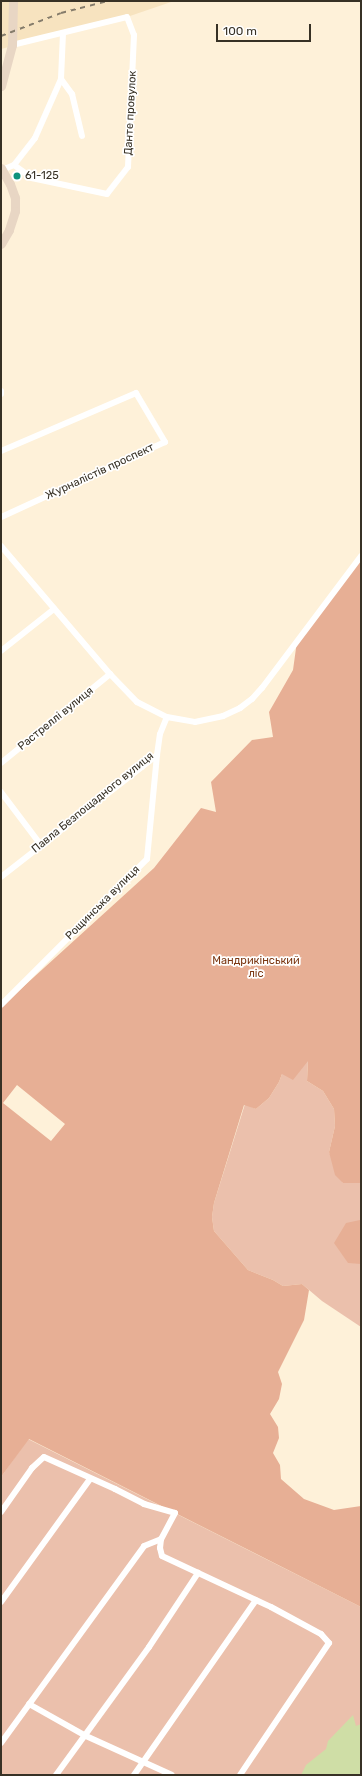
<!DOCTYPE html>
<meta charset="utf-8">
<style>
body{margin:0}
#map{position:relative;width:362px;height:1776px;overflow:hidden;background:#fef1d9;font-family:Rubik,sans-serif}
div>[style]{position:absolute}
.built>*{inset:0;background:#f7e3bf}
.green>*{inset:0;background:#ebc0ac}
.forest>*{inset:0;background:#e7af95}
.water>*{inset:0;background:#cfdea6}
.street>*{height:6px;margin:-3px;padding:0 3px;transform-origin:3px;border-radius:3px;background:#fff}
.secondary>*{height:9px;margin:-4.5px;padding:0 4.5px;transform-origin:4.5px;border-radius:4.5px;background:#e8d6c4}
.rail>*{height:2px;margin-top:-1px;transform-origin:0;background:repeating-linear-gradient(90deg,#857c6b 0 5px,transparent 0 10px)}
.dots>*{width:11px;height:11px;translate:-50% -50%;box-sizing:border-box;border:2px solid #fff;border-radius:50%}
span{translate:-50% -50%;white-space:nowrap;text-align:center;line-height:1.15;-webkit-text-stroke:3.5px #fff;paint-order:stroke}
.street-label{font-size:11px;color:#373125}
.poi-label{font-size:11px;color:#373125}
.left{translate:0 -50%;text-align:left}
.park-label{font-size:11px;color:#7b3712}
.frame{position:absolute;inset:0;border:2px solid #373125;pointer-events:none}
.scale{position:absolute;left:216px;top:24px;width:95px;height:18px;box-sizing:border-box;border:2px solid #373125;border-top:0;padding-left:5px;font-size:12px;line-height:14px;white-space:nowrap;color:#373125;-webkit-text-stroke:3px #fff;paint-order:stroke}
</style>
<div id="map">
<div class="built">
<i style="clip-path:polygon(1px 1px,174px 1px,127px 17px,1px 49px)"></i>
</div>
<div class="green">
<i style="clip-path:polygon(308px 1060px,307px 1081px,323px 1091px,334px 1109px,335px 1126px,329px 1152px,343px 1183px,361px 1183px,361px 1327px,322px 1301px,302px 1284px,283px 1286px,273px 1280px,248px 1270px,214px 1231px,212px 1217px,214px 1203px,245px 1104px,256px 1109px,269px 1098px,279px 1082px,282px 1074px)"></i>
<i style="clip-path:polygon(28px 1439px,361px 1607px,361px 1775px,1px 1775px,1px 1477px)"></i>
</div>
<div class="forest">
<i style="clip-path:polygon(evenodd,361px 556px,361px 1183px,343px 1183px,335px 1175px,329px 1152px,335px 1126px,334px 1109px,323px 1091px,307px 1081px,308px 1061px,293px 1080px,282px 1074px,279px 1082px,269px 1098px,256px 1109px,244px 1105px,214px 1203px,212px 1217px,214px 1231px,248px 1270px,273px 1280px,283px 1286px,302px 1284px,309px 1290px,304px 1320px,278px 1372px,282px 1384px,279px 1399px,270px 1414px,278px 1427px,279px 1438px,273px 1453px,280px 1465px,281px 1479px,304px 1499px,334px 1510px,361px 1506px,361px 1607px,29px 1439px,1px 1477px,1px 1007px,154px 868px,201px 808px,216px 812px,211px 782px,252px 740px,273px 737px,269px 712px,293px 670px,297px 641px,361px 556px,17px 1085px,65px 1124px,51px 1141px,3px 1103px,17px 1085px)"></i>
<i style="clip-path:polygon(360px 1220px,361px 1264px,348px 1263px,334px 1243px,346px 1223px)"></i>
</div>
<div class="water">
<i style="clip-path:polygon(353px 1715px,356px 1726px,361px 1724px,361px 1775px,301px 1775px,306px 1765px,326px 1749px,328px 1741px)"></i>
</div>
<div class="street">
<i style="left:12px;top:45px;width:118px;rotate:-13.7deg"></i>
<i style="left:127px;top:17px;width:19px;rotate:69deg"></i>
<i style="left:134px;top:35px;width:132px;rotate:92.6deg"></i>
<i style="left:128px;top:167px;width:34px;rotate:128deg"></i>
<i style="left:107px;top:194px;width:77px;rotate:-168deg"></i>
<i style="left:32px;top:178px;width:22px;rotate:-144deg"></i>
<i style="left:61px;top:79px;width:19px;rotate:54deg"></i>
<i style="left:72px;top:94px;width:43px;rotate:76.6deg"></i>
<i style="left:2px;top:170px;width:13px;rotate:-23deg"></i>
<i style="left:14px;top:165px;width:34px;rotate:-52deg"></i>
<i style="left:35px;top:138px;width:64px;rotate:-66.2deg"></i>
<i style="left:61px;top:79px;width:46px;rotate:-87.5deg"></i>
<i style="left:1px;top:391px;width:3px;rotate:90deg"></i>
<i style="left:1px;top:451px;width:147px;rotate:-23.2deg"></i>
<i style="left:136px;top:393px;width:57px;rotate:59.4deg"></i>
<i style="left:165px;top:442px;width:180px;rotate:155.4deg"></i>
<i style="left:1px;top:546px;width:168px;rotate:49.6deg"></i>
<i style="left:110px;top:674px;width:39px;rotate:46deg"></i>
<i style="left:137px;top:702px;width:34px;rotate:27deg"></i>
<i style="left:167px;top:717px;width:28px;rotate:10deg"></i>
<i style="left:195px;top:722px;width:29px;rotate:-12deg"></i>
<i style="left:223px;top:716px;width:19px;rotate:-25deg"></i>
<i style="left:240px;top:708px;width:15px;rotate:-37deg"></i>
<i style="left:252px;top:699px;width:15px;rotate:-48deg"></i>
<i style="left:262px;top:688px;width:165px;rotate:-53.1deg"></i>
<i style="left:1px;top:651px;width:68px;rotate:-38.4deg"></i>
<i style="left:1px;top:763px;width:141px;rotate:-39.2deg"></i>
<i style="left:1px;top:792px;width:66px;rotate:53deg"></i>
<i style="left:1px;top:877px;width:198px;rotate:-38deg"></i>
<i style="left:157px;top:755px;width:21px;rotate:-82deg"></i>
<i style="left:160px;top:734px;width:18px;rotate:-68deg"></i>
<i style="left:1px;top:1005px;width:206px;rotate:-45deg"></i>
<i style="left:147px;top:859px;width:104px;rotate:-84.5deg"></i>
<i style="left:1px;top:1512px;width:54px;rotate:-54.8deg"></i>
<i style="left:32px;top:1468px;width:16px;rotate:-43deg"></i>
<i style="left:44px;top:1457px;width:78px;rotate:24.3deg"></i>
<i style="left:115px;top:1489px;width:33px;rotate:27deg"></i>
<i style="left:144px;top:1504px;width:32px;rotate:16deg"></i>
<i style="left:175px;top:1513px;width:30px;rotate:118deg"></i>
<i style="left:161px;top:1539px;width:9px;rotate:96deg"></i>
<i style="left:160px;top:1548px;width:8px;rotate:76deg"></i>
<i style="left:162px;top:1556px;width:120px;rotate:25.1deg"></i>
<i style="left:271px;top:1607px;width:57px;rotate:28.4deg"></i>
<i style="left:321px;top:1634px;width:12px;rotate:48deg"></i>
<i style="left:329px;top:1643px;width:159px;rotate:124deg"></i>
<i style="left:1px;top:1602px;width:152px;rotate:-54.1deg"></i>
<i style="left:29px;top:1704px;width:65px;rotate:29.3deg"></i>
<i style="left:86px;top:1736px;width:94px;rotate:24.4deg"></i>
<i style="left:1px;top:1743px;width:243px;rotate:-54deg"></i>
<i style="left:144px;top:1546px;width:18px;rotate:-22deg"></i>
<i style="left:56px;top:1775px;width:158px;rotate:-54deg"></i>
<i style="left:149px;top:1647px;width:89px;rotate:-56.5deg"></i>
<i style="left:134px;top:1775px;width:213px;rotate:-55.1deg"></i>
</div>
<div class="secondary">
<i style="left:1px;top:86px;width:42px;rotate:-75deg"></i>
<i style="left:12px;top:45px;width:44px;rotate:-88.7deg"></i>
<i style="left:1px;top:168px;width:18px;rotate:61deg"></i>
<i style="left:10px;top:184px;width:15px;rotate:70deg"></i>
<i style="left:15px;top:198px;width:13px;rotate:90deg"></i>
<i style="left:15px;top:211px;width:20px;rotate:108deg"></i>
<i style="left:9px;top:230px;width:16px;rotate:120deg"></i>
</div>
<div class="rail">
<i style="left:1px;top:36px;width:64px;rotate:-21deg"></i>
<i style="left:61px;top:13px;width:49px;rotate:-14.3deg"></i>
</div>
<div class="dots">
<i style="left:17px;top:176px;background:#0d927b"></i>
</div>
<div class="street-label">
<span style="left:131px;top:113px;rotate:-87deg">Данте провулок</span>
<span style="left:100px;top:472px;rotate:-25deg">Журналістів проспект</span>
<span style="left:56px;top:719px;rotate:-39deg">Растреллі вулиця</span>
<span style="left:93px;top:803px;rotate:-39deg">Павла Безпощадного вулиця</span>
<span style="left:103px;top:903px;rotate:-45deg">Рощинська вулиця</span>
</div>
<div class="poi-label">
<span class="left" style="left:25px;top:176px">61-125</span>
</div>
<div class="park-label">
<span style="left:256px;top:968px">Мандрикінський<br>ліс</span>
</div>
<div class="frame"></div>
<div class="scale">100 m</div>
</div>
